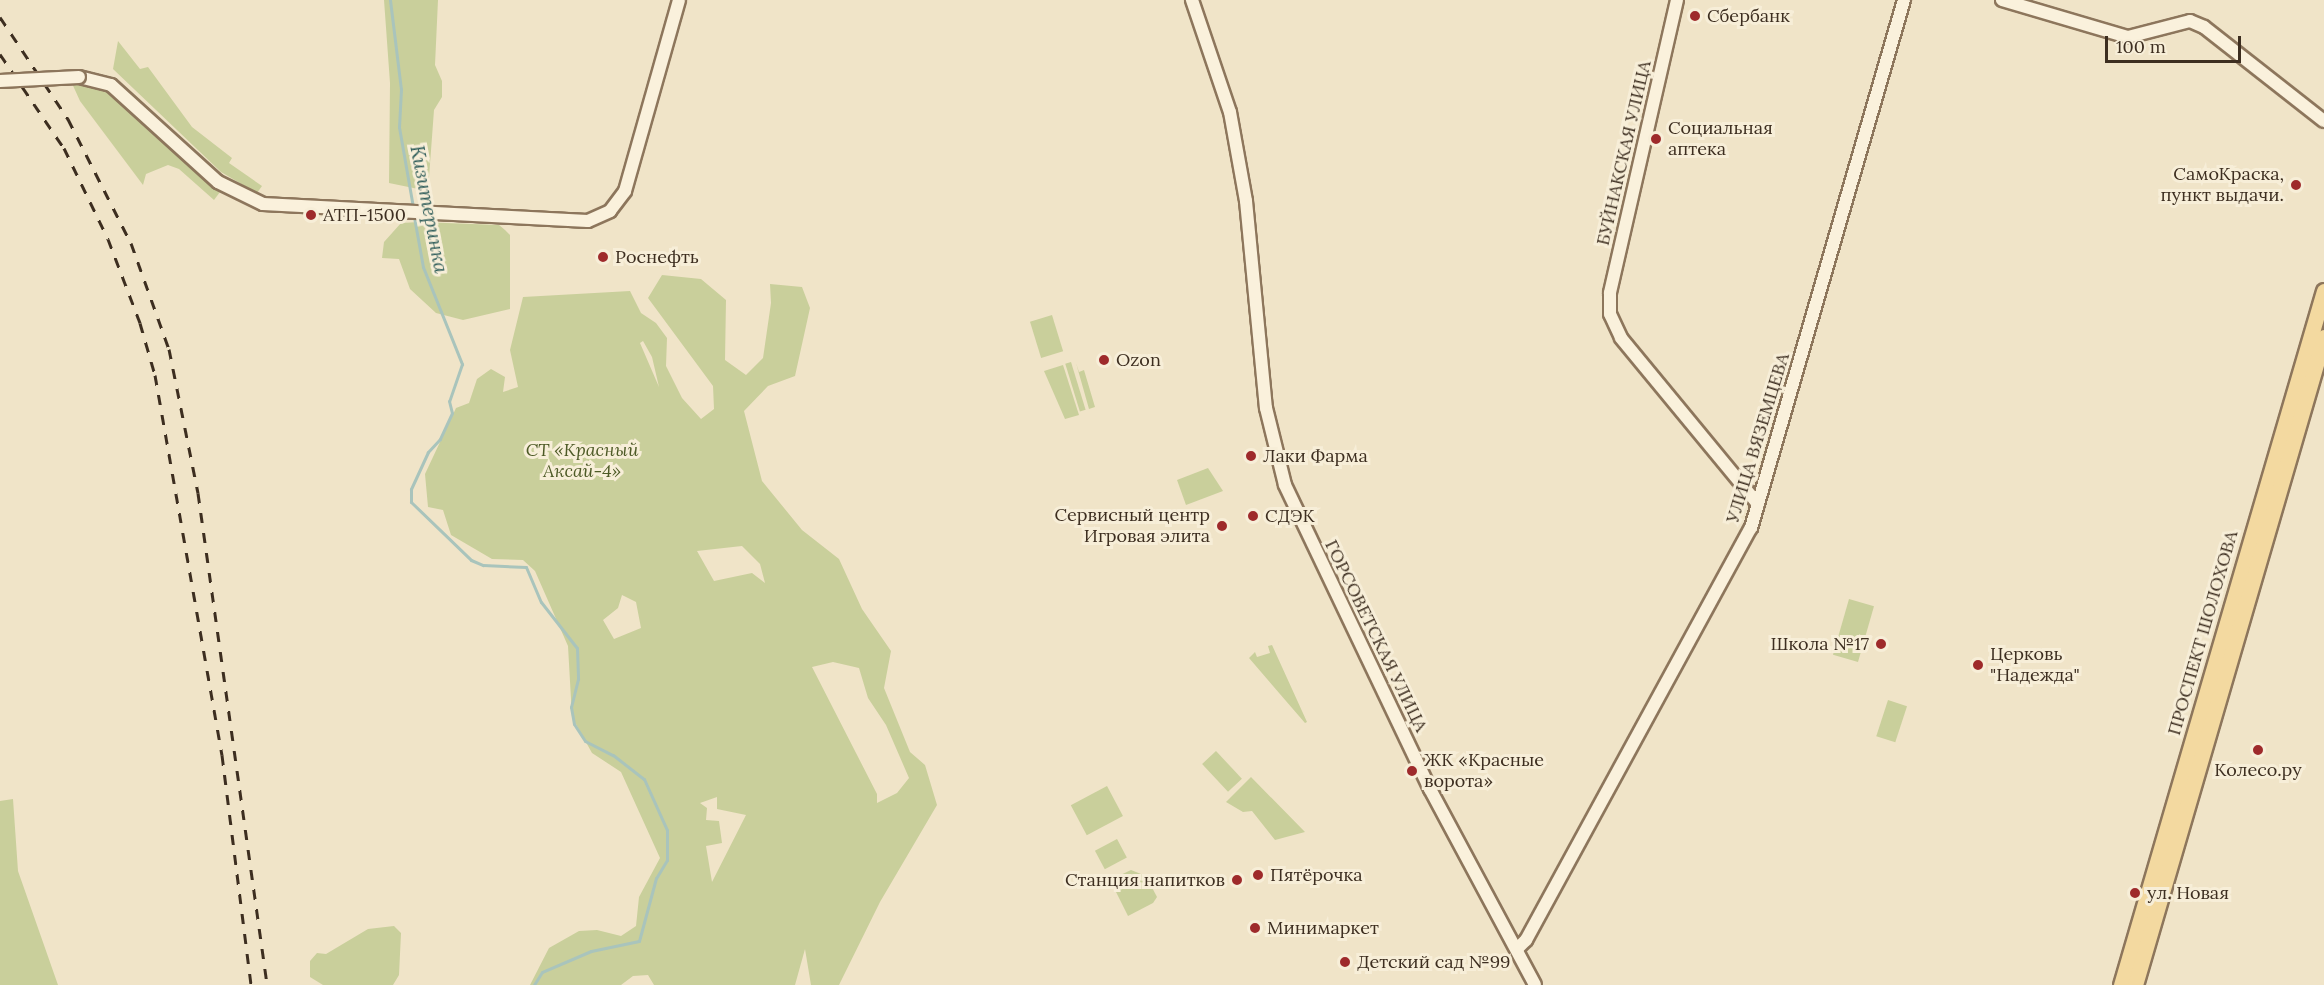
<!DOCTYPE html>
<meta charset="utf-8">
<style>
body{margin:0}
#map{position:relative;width:2324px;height:985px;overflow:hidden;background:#f0e4c8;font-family:Lora,serif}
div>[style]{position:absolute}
.green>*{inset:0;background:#c9cf9b;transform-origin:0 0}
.stream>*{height:3px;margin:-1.5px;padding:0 1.5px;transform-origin:1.5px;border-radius:1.5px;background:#a9c4bc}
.roads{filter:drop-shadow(2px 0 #8d765c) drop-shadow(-2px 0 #8d765c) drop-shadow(0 2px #8d765c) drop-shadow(0 -2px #8d765c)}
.tertiary>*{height:12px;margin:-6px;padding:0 6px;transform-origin:6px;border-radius:6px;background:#faf1dc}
.primary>*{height:15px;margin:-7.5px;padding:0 7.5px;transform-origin:7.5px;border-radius:7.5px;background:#f3d9a0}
.rail>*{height:3px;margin-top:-1.5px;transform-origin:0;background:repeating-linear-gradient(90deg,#3d2e20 0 10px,transparent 0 20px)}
.bridges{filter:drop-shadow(2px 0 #8d765c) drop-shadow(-2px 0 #8d765c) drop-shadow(0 2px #8d765c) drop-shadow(0 -2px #8d765c)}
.tertiary-bridge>*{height:12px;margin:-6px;padding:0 6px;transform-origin:6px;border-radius:6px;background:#faf1dc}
.dots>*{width:16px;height:16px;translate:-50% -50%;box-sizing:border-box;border:3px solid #f7eed8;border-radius:50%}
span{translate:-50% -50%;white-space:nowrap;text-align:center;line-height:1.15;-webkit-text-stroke:6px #f7eed8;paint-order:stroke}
.poi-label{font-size:18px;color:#3d2e20}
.left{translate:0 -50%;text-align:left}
.right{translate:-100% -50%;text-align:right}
.street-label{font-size:18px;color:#3d2e20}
.park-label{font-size:18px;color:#4d5a26;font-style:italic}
.water-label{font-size:20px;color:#2f5d5a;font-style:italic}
.scale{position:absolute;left:2105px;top:36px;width:136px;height:27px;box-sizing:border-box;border:3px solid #3d2e20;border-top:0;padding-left:8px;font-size:18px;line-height:21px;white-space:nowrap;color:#3d2e20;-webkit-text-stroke:4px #f7eed8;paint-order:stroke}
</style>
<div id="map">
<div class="green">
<i style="clip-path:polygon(384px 0,438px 0,435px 65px,442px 81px,442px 97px,434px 110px,428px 191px,389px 183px,390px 83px)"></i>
<i style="clip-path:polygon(118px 41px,140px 69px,148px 67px,192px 127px,232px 158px,229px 163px,262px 186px,257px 193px,221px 172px,113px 69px)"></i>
<i style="clip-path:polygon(70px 79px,110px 89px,220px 192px,214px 200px,179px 169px,168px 165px,146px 174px,143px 185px,80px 101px)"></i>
<i style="clip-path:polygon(420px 222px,499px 225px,505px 230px,510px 235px,510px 309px,463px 320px,436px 313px,410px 289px,399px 259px,382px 258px,384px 242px,401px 223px)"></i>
<i style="clip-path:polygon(evenodd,662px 275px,701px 279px,726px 300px,725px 360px,746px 375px,763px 358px,771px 303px,770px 284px,802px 287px,810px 308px,795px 376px,768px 386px,744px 411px,762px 481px,802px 530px,839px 559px,862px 609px,891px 651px,884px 688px,910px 752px,925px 765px,937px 805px,880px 902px,839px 985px,811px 985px,805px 949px,795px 985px,654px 985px,648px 975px,633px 976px,621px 985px,530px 985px,549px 948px,579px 931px,597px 930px,621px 936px,636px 926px,639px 897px,660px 858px,621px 772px,592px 753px,572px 717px,568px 646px,535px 571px,523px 560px,492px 559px,451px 535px,443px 510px,428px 507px,425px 474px,456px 408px,469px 403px,477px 379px,491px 369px,505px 377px,503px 392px,518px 387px,510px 350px,523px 297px,630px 291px,641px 313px,656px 323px,667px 338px,666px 366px,682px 398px,701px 419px,714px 409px,713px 386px,648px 298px,662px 275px,643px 341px,652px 357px,659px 387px,640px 343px,643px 341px,662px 275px,742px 546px,760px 564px,765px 583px,752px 573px,714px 581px,697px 551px,742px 546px,662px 275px,622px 595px,636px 602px,641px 628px,614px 639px,603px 620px,618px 608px,622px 595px,662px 275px,833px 662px,859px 668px,868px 698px,886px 725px,909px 778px,897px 793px,877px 803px,877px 794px,812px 667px,833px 662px,662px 275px,717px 797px,717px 809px,746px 815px,712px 882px,706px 846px,722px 843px,719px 821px,706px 820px,707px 808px,700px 803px,717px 797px)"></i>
<i style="left:1052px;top:315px;width:38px;height:23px;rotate:73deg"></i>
<i style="left:1071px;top:362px;width:50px;height:6px;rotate:73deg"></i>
<i style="clip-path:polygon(1076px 363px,1079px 372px,1084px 370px,1095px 407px,1089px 409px)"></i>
<i style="clip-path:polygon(1063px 365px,1079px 415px,1065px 419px,1044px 371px)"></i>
<i style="clip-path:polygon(1208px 468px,1223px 491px,1186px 505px,1177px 480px)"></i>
<i style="left:1849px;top:599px;width:26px;height:58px;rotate:16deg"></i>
<i style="clip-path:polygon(1272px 645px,1307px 722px,1305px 723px,1249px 658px,1255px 652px,1257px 657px,1270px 653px,1268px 646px)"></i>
<i style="left:1888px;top:700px;width:20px;height:38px;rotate:18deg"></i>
<i style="left:1216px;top:751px;width:38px;height:19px;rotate:47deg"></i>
<i style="clip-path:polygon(1251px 777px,1305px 832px,1275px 840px,1252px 811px,1243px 812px,1226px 802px)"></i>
<i style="left:1107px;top:786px;width:34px;height:41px;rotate:62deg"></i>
<i style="clip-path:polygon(13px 799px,18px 871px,58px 985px,0 985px,0 801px)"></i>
<i style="left:1117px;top:839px;width:21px;height:25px;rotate:62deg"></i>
<i style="clip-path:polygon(1131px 870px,1146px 876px,1157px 897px,1153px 903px,1128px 916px,1110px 880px)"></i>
<i style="clip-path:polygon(394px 926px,401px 933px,399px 975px,393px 985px,323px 985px,310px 977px,310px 961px,317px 953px,326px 954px,368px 929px)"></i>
</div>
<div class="stream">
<i style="left:390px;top:0;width:90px;rotate:83deg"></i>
<i style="left:401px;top:89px;width:38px;rotate:93deg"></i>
<i style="left:399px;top:127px;width:81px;rotate:80.1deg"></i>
<i style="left:414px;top:217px;width:51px;rotate:79.8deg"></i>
<i style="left:423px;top:267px;width:105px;rotate:68.1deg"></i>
<i style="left:462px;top:364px;width:39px;rotate:109deg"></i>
<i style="left:449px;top:401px;width:12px;rotate:76deg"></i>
<i style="left:452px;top:413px;width:29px;rotate:115deg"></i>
<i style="left:440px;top:439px;width:18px;rotate:133deg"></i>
<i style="left:428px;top:452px;width:41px;rotate:114.7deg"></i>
<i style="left:411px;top:489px;width:13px;rotate:90deg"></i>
<i style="left:411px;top:502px;width:83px;rotate:44deg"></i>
<i style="left:471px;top:560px;width:13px;rotate:23deg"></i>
<i style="left:483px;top:565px;width:43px;rotate:2.7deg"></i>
<i style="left:526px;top:567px;width:38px;rotate:67deg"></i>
<i style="left:541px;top:602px;width:58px;rotate:52deg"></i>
<i style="left:577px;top:648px;width:31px;rotate:88deg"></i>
<i style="left:578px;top:679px;width:29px;rotate:104deg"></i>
<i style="left:571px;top:707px;width:17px;rotate:80deg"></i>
<i style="left:574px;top:724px;width:20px;rotate:57deg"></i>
<i style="left:585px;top:741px;width:31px;rotate:27deg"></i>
<i style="left:613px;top:755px;width:39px;rotate:38deg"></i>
<i style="left:644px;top:779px;width:56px;rotate:65.7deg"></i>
<i style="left:667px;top:830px;width:30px;rotate:90deg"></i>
<i style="left:667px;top:860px;width:21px;rotate:121deg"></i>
<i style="left:656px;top:878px;width:65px;rotate:105.1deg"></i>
<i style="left:639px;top:941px;width:49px;rotate:168.2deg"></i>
<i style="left:591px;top:951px;width:53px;rotate:156.8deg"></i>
<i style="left:542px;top:972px;width:15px;rotate:122deg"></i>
</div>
<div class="roads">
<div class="tertiary">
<i style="left:1192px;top:0;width:118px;rotate:71.3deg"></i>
<i style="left:1230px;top:112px;width:90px;rotate:79.8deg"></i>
<i style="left:1246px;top:201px;width:208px;rotate:84.5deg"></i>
<i style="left:1266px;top:408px;width:79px;rotate:76.1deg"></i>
<i style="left:1285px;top:485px;width:337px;rotate:64.5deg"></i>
<i style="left:1430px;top:789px;width:222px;rotate:61.8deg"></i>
<i style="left:1677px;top:0;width:301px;rotate:102.9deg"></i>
<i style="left:1610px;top:293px;width:21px;rotate:90deg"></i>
<i style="left:1610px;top:314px;width:26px;rotate:65deg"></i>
<i style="left:1621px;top:338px;width:215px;rotate:50.5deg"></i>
<i style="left:2002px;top:0;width:131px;rotate:16.4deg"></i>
<i style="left:2128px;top:37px;width:64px;rotate:-14.5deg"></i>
<i style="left:2190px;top:21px;width:15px;rotate:23deg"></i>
<i style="left:2204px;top:27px;width:152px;rotate:38.1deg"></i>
<i style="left:79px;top:77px;width:33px;rotate:14deg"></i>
<i style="left:111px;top:85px;width:144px;rotate:42.2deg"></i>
<i style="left:218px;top:182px;width:50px;rotate:26.1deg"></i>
<i style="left:263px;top:204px;width:325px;rotate:3deg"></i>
<i style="left:588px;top:221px;width:24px;rotate:-24deg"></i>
<i style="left:610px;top:211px;width:25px;rotate:-53deg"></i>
<i style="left:625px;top:191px;width:198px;rotate:-74.2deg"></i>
<i style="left:1517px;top:949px;width:13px;rotate:-45deg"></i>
<i style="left:1526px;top:940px;width:469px;rotate:-61.4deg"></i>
<i style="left:1751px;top:528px;width:550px;rotate:-73.84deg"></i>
</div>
<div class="primary">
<i style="left:2121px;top:985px;width:723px;rotate:-73.7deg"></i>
<i style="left:2135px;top:985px;width:675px;rotate:-73.74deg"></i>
</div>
</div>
<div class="rail">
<i style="left:0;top:17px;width:123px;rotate:56.3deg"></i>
<i style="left:68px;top:119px;width:139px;rotate:63.1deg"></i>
<i style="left:131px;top:243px;width:113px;rotate:70.3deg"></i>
<i style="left:169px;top:349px;width:147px;rotate:78.6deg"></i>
<i style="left:198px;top:493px;width:497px;rotate:82deg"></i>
<i style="left:0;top:54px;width:114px;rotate:55.8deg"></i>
<i style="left:64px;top:148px;width:101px;rotate:64.2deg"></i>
<i style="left:108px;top:239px;width:90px;rotate:69.1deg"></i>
<i style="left:140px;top:323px;width:54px;rotate:73.9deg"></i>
<i style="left:155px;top:375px;width:386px;rotate:80deg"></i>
<i style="left:222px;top:755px;width:232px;rotate:82.8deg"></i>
</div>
<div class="bridges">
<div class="tertiary-bridge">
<i style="left:0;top:81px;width:79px;rotate:-2.9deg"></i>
</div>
</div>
<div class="dots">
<i style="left:1695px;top:16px;background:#9e2a2b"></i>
<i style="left:1656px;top:139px;background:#9e2a2b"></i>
<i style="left:2296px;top:185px;background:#9e2a2b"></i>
<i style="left:311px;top:215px;background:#9e2a2b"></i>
<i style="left:603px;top:257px;background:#9e2a2b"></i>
<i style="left:1104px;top:360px;background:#9e2a2b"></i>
<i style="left:1251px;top:456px;background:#9e2a2b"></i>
<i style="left:1253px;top:516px;background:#9e2a2b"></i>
<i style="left:1222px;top:526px;background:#9e2a2b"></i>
<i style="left:1881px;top:644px;background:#9e2a2b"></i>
<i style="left:1978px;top:665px;background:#9e2a2b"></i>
<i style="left:2258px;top:750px;background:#9e2a2b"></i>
<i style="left:1412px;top:771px;background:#9e2a2b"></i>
<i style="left:1258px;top:875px;background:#9e2a2b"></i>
<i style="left:1237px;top:880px;background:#9e2a2b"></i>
<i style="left:2135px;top:893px;background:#9e2a2b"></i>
<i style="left:1255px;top:928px;background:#9e2a2b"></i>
<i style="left:1345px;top:962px;background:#9e2a2b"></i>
</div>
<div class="poi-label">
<span class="left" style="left:1707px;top:16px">Сбербанк</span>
<span class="left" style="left:1668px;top:139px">Социальная<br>аптека</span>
<span class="right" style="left:2284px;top:185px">СамоКраска,<br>пункт выдачи.</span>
<span class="left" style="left:323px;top:215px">АТП-1500</span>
<span class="left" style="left:615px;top:257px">Роснефть</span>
<span class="left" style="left:1116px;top:360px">Ozon</span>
<span class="left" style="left:1263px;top:456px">Лаки Фарма</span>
<span class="right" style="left:1210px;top:526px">Сервисный центр<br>Игровая элита</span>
<span class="left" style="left:1265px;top:516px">СДЭК</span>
<span class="right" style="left:1869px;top:644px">Школа №17</span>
<span class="left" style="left:1990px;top:665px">Церковь<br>"Надежда"</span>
<span class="left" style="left:1424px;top:771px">ЖК «Красные<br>ворота»</span>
<span style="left:2258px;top:770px">Колесо.ру</span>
<span class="left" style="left:1270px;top:875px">Пятёрочка</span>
<span class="right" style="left:1225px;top:880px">Станция напитков</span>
<span class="left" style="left:2147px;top:893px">ул. Новая</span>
<span class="left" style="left:1267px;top:928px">Минимаркет</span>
<span class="left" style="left:1357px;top:962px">Детский сад №99</span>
</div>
<div class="street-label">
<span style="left:1624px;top:153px;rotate:-77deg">БУЙНАКСКАЯ УЛИЦА</span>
<span style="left:1758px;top:438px;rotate:-73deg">УЛИЦА ВЯЗЕМЦЕВА</span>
<span style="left:2203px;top:633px;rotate:-74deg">ПРОСПЕКТ ШОЛОХОВА</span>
<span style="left:1376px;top:636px;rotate:64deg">ГОРСОВЕТСКАЯ УЛИЦА</span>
</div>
<div class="park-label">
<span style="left:582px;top:461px">СТ «Красный<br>Аксай-4»</span>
</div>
<div class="water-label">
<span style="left:430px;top:209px;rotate:79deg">Кизитеринка</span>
</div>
<div class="scale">100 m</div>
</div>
